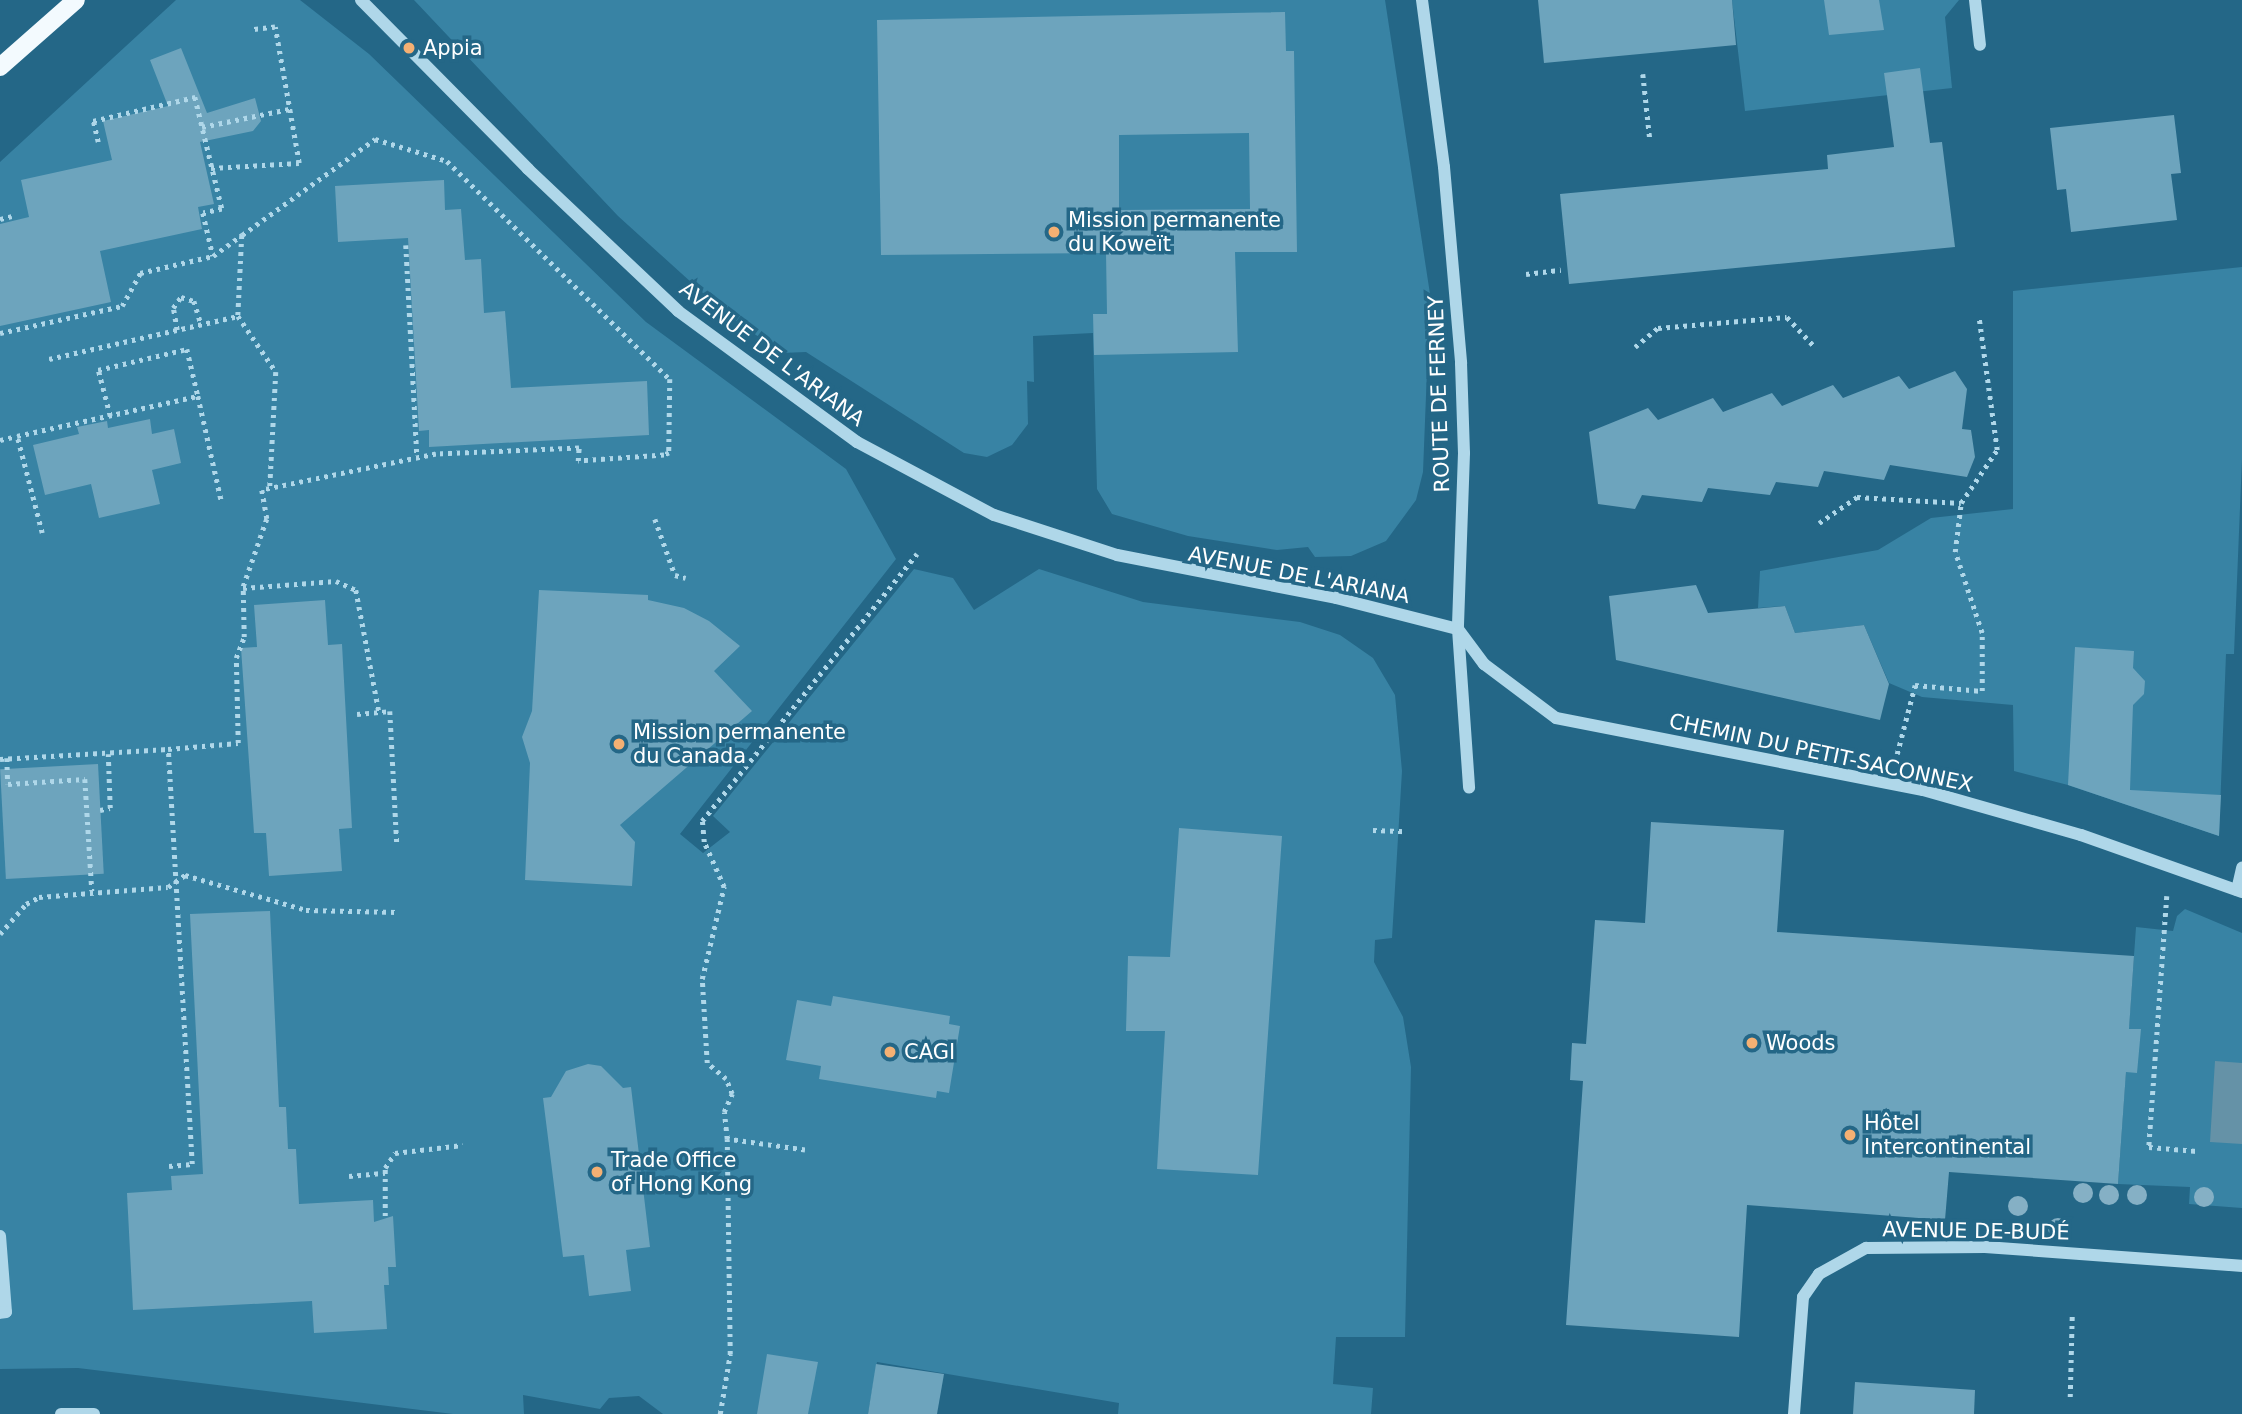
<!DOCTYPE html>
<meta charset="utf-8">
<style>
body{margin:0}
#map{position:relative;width:2242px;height:1414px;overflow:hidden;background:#246787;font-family:"DejaVu Sans",sans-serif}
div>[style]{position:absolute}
.green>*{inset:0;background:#3883a4}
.water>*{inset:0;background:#6592a7}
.building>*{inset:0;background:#6da4bd;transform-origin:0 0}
.path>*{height:4.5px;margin-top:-2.25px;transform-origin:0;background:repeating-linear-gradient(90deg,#afd7e9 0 3.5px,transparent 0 8.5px)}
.minor>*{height:12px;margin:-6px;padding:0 6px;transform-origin:6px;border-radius:6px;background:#afd7e9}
.major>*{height:18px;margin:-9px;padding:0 9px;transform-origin:9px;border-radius:9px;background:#f3fafe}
.trees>*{width:20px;height:20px;margin:-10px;border-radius:50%;background:#85b0c5}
.dots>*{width:19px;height:19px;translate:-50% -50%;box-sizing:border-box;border:4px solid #246787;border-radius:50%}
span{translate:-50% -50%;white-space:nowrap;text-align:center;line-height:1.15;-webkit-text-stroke:7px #246787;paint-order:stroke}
.poi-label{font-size:21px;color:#fff}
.left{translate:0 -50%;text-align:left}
.street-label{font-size:21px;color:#fff}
</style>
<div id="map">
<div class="green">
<i style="clip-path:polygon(176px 0,300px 0,369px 54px,646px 322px,846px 469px,896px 559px,680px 834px,703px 853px,730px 832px,713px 816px,914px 569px,953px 578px,974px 610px,1039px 569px,1143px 602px,1300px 622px,1340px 635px,1373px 658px,1395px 695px,1402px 771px,1392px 938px,1375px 940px,1374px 962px,1403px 1017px,1411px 1067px,1405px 1337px,1336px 1337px,1333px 1384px,1373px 1388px,1371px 1414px,1118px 1414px,1119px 1403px,877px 1362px,868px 1414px,663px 1414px,639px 1396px,609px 1398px,600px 1409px,523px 1395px,524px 1414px,453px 1414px,78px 1368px,0 1369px,0 162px)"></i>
<i style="clip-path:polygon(414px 0,1385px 0,1430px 294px,1423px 472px,1416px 500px,1386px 541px,1351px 556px,1315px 557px,1308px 547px,1277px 550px,1188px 536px,1112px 514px,1097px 489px,1093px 333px,1033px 336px,1034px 382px,1027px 381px,1028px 424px,1012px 445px,987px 457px,964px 453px,806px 352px,781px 353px,724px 312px,618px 216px)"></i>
<i style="clip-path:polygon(1732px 0,1959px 0,1945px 17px,1952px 88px,1745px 111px)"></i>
<i style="clip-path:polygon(2242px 267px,2242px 459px,2234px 654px,2226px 654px,2219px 836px,2068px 785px,2014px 771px,2013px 705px,1922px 697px,1889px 683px,1864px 625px,1795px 633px,1785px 606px,1758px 608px,1760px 571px,1878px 550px,1931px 518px,2013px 509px,2013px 291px)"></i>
<i style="clip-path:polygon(2185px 909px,2242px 933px,2242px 1208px,2189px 1204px,2190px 1187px,2118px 1184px,2136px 927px,2173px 931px,2177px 916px)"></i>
</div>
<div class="water">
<i style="clip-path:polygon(2215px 1061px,2242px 1063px,2242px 1144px,2210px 1142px)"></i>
</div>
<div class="building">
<i style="clip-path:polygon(1538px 0,1732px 0,1736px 45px,1544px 63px)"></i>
<i style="clip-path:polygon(1824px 0,1879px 0,1884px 30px,1829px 35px)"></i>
<i style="clip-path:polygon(evenodd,1285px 12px,1286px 51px,1294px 51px,1297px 252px,1235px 252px,1238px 352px,1094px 355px,1093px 314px,1107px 314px,1106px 253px,881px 255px,877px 20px,1285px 12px,1249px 133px,1250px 209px,1119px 210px,1119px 135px,1249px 133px)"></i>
<i style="clip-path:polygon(181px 48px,207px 113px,255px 98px,261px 121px,253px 131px,200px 142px,214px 204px,198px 207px,202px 229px,100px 251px,111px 302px,0 326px,0 224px,29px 217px,21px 180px,112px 160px,103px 121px,168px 106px,150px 60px)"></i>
<i style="clip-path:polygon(1920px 68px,1930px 143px,1942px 142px,1955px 247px,1569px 284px,1560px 194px,1828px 169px,1827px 155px,1894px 147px,1884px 73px)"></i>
<i style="clip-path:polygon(2174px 115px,2181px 173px,2171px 174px,2177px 220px,2071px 232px,2066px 189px,2057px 190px,2050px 128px)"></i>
<i style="clip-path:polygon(444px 180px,445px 210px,461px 209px,465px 260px,481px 259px,484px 313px,505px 311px,511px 388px,647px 381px,649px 435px,429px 447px,429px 430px,419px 431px,408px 238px,338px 242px,335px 186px)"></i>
<i style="clip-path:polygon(1955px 371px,1967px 389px,1962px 429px,1971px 430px,1975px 457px,1967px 477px,1890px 465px,1884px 480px,1824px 471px,1818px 487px,1776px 482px,1770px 495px,1708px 488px,1702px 502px,1642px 495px,1635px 509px,1598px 504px,1589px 432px,1648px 408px,1658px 420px,1713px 398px,1723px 412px,1772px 393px,1782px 406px,1833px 385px,1843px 398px,1899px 376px,1909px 389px)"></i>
<i style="clip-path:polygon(150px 419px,152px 434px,174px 429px,181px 463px,152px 470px,160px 504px,99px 518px,91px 484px,45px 495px,33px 445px,79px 434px,77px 427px,107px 421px,108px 428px)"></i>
<i style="clip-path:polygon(1696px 585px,1708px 613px,1785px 606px,1795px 633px,1864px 625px,1889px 684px,1880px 720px,1616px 660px,1609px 596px)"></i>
<i style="clip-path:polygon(539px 590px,648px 595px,648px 600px,684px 608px,709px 621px,740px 646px,714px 671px,752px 711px,620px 825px,635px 842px,632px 886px,525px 880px,530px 763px,522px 737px,532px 711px)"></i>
<i style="clip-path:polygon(325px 600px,328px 645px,342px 644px,352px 828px,339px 829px,342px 871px,269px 876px,266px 833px,254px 833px,241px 648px,257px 647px,254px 605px)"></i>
<i style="clip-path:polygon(2075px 647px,2134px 651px,2133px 668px,2145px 681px,2144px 694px,2133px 705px,2130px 790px,2221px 795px,2219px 836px,2068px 785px)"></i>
<i style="left:98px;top:764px;width:110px;height:98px;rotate:87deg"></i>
<i style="clip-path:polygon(1651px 822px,1784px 830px,1777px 932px,2134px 956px,2129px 1029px,2141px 1029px,2137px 1073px,2126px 1072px,2118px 1184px,1949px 1172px,1945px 1220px,1747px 1205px,1739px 1337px,1566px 1325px,1583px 1081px,1570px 1080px,1572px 1043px,1586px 1044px,1595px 920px,1645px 923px)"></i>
<i style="clip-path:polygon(1179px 828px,1282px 836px,1258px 1175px,1157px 1169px,1165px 1031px,1126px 1031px,1128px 956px,1170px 957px)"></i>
<i style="clip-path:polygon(270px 911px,279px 1107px,286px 1107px,288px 1149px,296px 1149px,299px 1204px,373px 1200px,374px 1222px,393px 1216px,396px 1267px,388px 1267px,389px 1285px,384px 1285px,387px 1329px,314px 1333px,312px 1301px,133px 1310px,127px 1193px,172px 1190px,171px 1176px,203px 1174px,190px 914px)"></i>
<i style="clip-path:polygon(833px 996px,950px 1016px,949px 1024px,960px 1026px,949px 1093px,937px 1091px,936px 1098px,819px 1079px,821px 1066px,786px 1060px,797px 1000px,831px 1006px)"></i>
<i style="clip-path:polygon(588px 1064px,601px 1066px,623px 1088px,631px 1087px,650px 1247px,626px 1250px,631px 1291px,589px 1296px,584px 1255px,563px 1257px,543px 1098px,551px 1097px,566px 1071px)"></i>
<i style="clip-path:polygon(767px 1354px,818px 1362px,808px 1414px,757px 1414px)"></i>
<i style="clip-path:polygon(876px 1364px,944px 1374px,937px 1414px,868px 1414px)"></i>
<i style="clip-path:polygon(1855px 1382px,1975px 1390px,1974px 1414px,1853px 1414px)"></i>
</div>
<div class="path">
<i style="left:1643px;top:74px;width:65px;rotate:83.9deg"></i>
<i style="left:202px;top:127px;width:89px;rotate:-11.7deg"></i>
<i style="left:98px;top:142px;width:22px;rotate:-103deg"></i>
<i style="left:93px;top:121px;width:105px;rotate:-13.2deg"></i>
<i style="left:195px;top:97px;width:115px;rotate:76.4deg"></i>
<i style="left:222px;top:209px;width:19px;rotate:168deg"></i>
<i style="left:203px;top:213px;width:44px;rotate:76.9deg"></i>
<i style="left:213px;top:256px;width:36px;rotate:-36deg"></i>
<i style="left:242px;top:235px;width:81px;rotate:92.8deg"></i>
<i style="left:238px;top:316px;width:68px;rotate:55.8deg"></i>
<i style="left:276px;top:372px;width:116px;rotate:93deg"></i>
<i style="left:211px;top:168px;width:88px;rotate:-3.3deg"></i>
<i style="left:299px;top:163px;width:138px;rotate:-100deg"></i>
<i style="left:275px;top:27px;width:25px;rotate:173deg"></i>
<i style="left:0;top:219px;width:12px;rotate:-14deg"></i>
<i style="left:242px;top:235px;width:164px;rotate:-35.8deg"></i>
<i style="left:375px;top:139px;width:75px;rotate:17deg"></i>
<i style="left:447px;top:161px;width:312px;rotate:44.4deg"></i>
<i style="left:670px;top:379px;width:74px;rotate:90.8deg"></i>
<i style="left:669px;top:453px;width:5px;rotate:158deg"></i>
<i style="left:664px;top:455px;width:86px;rotate:176deg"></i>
<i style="left:578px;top:461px;width:13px;rotate:-86deg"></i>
<i style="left:579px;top:448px;width:143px;rotate:177.6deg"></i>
<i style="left:436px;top:454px;width:178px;rotate:168.3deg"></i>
<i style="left:262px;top:490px;width:29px;rotate:80deg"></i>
<i style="left:267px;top:519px;width:73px;rotate:109.2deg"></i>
<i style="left:406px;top:245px;width:212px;rotate:87deg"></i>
<i style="left:1526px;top:274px;width:35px;rotate:-7deg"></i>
<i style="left:177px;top:330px;width:22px;rotate:-100deg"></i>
<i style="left:173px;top:308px;width:14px;rotate:-54deg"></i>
<i style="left:181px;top:297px;width:14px;rotate:17deg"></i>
<i style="left:194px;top:301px;width:24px;rotate:73deg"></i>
<i style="left:0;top:333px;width:125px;rotate:-12.5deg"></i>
<i style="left:122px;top:306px;width:38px;rotate:-61deg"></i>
<i style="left:140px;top:273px;width:75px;rotate:-13.1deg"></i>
<i style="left:1635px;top:347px;width:30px;rotate:-40deg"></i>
<i style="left:1658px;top:328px;width:129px;rotate:-4.9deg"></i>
<i style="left:1787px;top:317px;width:38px;rotate:47deg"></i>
<i style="left:49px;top:359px;width:194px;rotate:-12.8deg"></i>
<i style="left:110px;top:416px;width:48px;rotate:-104.6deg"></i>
<i style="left:98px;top:370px;width:91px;rotate:-13.3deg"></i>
<i style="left:187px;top:349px;width:48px;rotate:76.8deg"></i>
<i style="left:0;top:440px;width:17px;rotate:-13deg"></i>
<i style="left:655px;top:519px;width:59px;rotate:70.3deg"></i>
<i style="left:675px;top:575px;width:11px;rotate:15deg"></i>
<i style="left:1819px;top:523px;width:46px;rotate:-34.4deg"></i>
<i style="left:1857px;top:497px;width:104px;rotate:3.3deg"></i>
<i style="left:42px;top:533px;width:100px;rotate:-104.5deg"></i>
<i style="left:17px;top:436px;width:185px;rotate:-12.5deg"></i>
<i style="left:198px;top:396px;width:110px;rotate:77.4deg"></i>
<i style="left:357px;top:714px;width:33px;rotate:-5deg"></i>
<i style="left:390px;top:711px;width:132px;rotate:87deg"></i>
<i style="left:1897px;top:754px;width:71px;rotate:-75.4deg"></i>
<i style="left:1915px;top:685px;width:67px;rotate:5.1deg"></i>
<i style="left:1982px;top:691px;width:58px;rotate:-90deg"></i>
<i style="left:1982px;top:633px;width:85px;rotate:-108.4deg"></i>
<i style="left:1955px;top:552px;width:49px;rotate:-83deg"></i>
<i style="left:1961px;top:503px;width:64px;rotate:-55.8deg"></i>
<i style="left:1997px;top:450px;width:132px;rotate:-97.8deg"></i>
<i style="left:7px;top:758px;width:26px;rotate:88deg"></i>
<i style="left:8px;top:784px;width:77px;rotate:-3.7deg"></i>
<i style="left:85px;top:779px;width:112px;rotate:86.4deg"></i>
<i style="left:0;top:759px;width:168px;rotate:-3.4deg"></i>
<i style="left:100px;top:810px;width:10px;rotate:-11deg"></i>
<i style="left:110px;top:808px;width:54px;rotate:-92.1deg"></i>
<i style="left:1373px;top:830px;width:33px;rotate:2deg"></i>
<i style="left:2167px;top:896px;width:252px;rotate:94.1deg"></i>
<i style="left:2149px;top:1147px;width:48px;rotate:4.8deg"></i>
<i style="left:0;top:934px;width:40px;rotate:-49deg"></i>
<i style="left:26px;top:904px;width:15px;rotate:-28deg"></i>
<i style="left:39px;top:897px;width:129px;rotate:-4.4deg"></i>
<i style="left:168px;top:887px;width:21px;rotate:-35deg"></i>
<i style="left:185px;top:875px;width:126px;rotate:16.1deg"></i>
<i style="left:306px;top:910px;width:91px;rotate:1.3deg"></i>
<i style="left:805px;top:1150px;width:79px;rotate:-172deg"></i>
<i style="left:727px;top:1139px;width:27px;rotate:-96deg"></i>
<i style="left:724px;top:1112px;width:20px;rotate:-66deg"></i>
<i style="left:732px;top:1094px;width:16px;rotate:-112deg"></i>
<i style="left:726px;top:1079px;width:25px;rotate:-140deg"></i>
<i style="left:707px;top:1063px;width:84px;rotate:-93.4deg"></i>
<i style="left:702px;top:979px;width:95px;rotate:-76.6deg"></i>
<i style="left:724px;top:887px;width:49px;rotate:-114deg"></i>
<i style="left:704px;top:842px;width:21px;rotate:-95deg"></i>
<i style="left:702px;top:821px;width:343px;rotate:-51.2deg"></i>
<i style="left:169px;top:1166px;width:23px;rotate:-5deg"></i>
<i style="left:192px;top:1164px;width:416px;rotate:-93.3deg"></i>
<i style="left:168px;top:749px;width:70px;rotate:-4.9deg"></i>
<i style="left:238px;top:743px;width:85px;rotate:-91.3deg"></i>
<i style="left:236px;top:658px;width:22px;rotate:-69deg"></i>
<i style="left:244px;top:637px;width:49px;rotate:-91.2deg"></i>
<i style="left:243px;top:588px;width:93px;rotate:-4.3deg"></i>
<i style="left:336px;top:581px;width:22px;rotate:24deg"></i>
<i style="left:356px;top:590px;width:124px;rotate:79.3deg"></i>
<i style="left:349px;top:1176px;width:36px;rotate:-5deg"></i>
<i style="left:385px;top:1216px;width:48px;rotate:-90deg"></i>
<i style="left:385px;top:1168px;width:18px;rotate:-56deg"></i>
<i style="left:395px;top:1153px;width:68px;rotate:-6.7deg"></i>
<i style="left:2070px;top:1397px;width:81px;rotate:-88.6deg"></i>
<i style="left:720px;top:1414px;width:61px;rotate:-80.5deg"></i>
<i style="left:730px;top:1354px;width:215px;rotate:-90.8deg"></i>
</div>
<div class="minor">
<i style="left:361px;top:0;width:238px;rotate:45.3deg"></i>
<i style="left:528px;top:169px;width:207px;rotate:43.4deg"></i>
<i style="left:678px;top:311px;width:222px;rotate:36.2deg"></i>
<i style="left:857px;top:442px;width:155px;rotate:28.1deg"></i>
<i style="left:994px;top:515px;width:129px;rotate:18deg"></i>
<i style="left:1117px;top:555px;width:223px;rotate:11.1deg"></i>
<i style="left:1336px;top:598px;width:126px;rotate:14.3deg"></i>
<i style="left:1422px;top:0;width:168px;rotate:82.5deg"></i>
<i style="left:1444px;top:167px;width:197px;rotate:85deg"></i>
<i style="left:1461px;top:363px;width:90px;rotate:88.1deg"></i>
<i style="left:1464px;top:453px;width:176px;rotate:92deg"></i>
<i style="left:1458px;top:629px;width:159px;rotate:86deg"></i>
<i style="left:1975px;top:0;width:45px;rotate:83.7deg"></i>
<i style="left:1458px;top:629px;width:44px;rotate:53.4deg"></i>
<i style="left:1484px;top:664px;width:90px;rotate:36.9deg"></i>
<i style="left:1556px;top:718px;width:374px;rotate:11.1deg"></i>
<i style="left:1923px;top:790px;width:164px;rotate:15.9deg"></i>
<i style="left:2081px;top:835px;width:171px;rotate:19.5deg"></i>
<i style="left:2237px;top:890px;width:23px;rotate:-77deg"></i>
<i style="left:0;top:1236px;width:76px;rotate:85.5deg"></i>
<i style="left:6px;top:1312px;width:6px;rotate:171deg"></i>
<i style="left:61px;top:1414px;width:33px"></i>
<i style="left:1794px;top:1414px;width:117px;rotate:-85.6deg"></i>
<i style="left:1803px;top:1297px;width:28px;rotate:-55deg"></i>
<i style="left:1819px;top:1274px;width:54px;rotate:-29deg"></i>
<i style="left:1866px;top:1248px;width:119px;rotate:-0.5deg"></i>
<i style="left:1985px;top:1247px;width:258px;rotate:4.2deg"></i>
</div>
<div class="major">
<i style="left:0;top:67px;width:101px;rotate:-41.4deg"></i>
</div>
<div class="trees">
<i style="left:2083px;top:1193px"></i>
<i style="left:2109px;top:1195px"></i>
<i style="left:2137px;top:1195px"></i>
<i style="left:2204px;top:1197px"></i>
<i style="left:2018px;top:1206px"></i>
<i style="left:2058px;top:1228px"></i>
</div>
<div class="dots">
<i style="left:409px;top:48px;background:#f4b073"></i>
<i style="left:1054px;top:232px;background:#f4b073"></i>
<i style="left:619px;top:744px;background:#f4b073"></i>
<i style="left:1752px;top:1043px;background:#f4b073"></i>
<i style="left:890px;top:1052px;background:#f4b073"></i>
<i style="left:1850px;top:1135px;background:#f4b073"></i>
<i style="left:597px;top:1172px;background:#f4b073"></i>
</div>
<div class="poi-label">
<span class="left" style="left:423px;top:48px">Appia</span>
<span class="left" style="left:1068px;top:232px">Mission permanente<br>du Koweït</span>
<span class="left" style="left:633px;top:744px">Mission permanente<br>du Canada</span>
<span class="left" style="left:1766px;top:1043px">Woods</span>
<span class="left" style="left:904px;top:1052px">CAGI</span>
<span class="left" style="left:1864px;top:1135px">Hôtel<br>Intercontinental</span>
<span class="left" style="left:611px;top:1172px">Trade Office<br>of Hong Kong</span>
</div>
<div class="street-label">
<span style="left:772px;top:354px;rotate:37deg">AVENUE DE L'ARIANA</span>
<span style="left:1439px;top:394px;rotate:-92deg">ROUTE DE FERNEY</span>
<span style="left:1299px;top:575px;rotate:11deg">AVENUE DE L'ARIANA</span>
<span style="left:1821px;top:753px;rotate:12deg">CHEMIN DU PETIT-SACONNEX</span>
<span style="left:1976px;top:1231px;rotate:1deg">AVENUE DE-BUDÉ</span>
</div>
</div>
